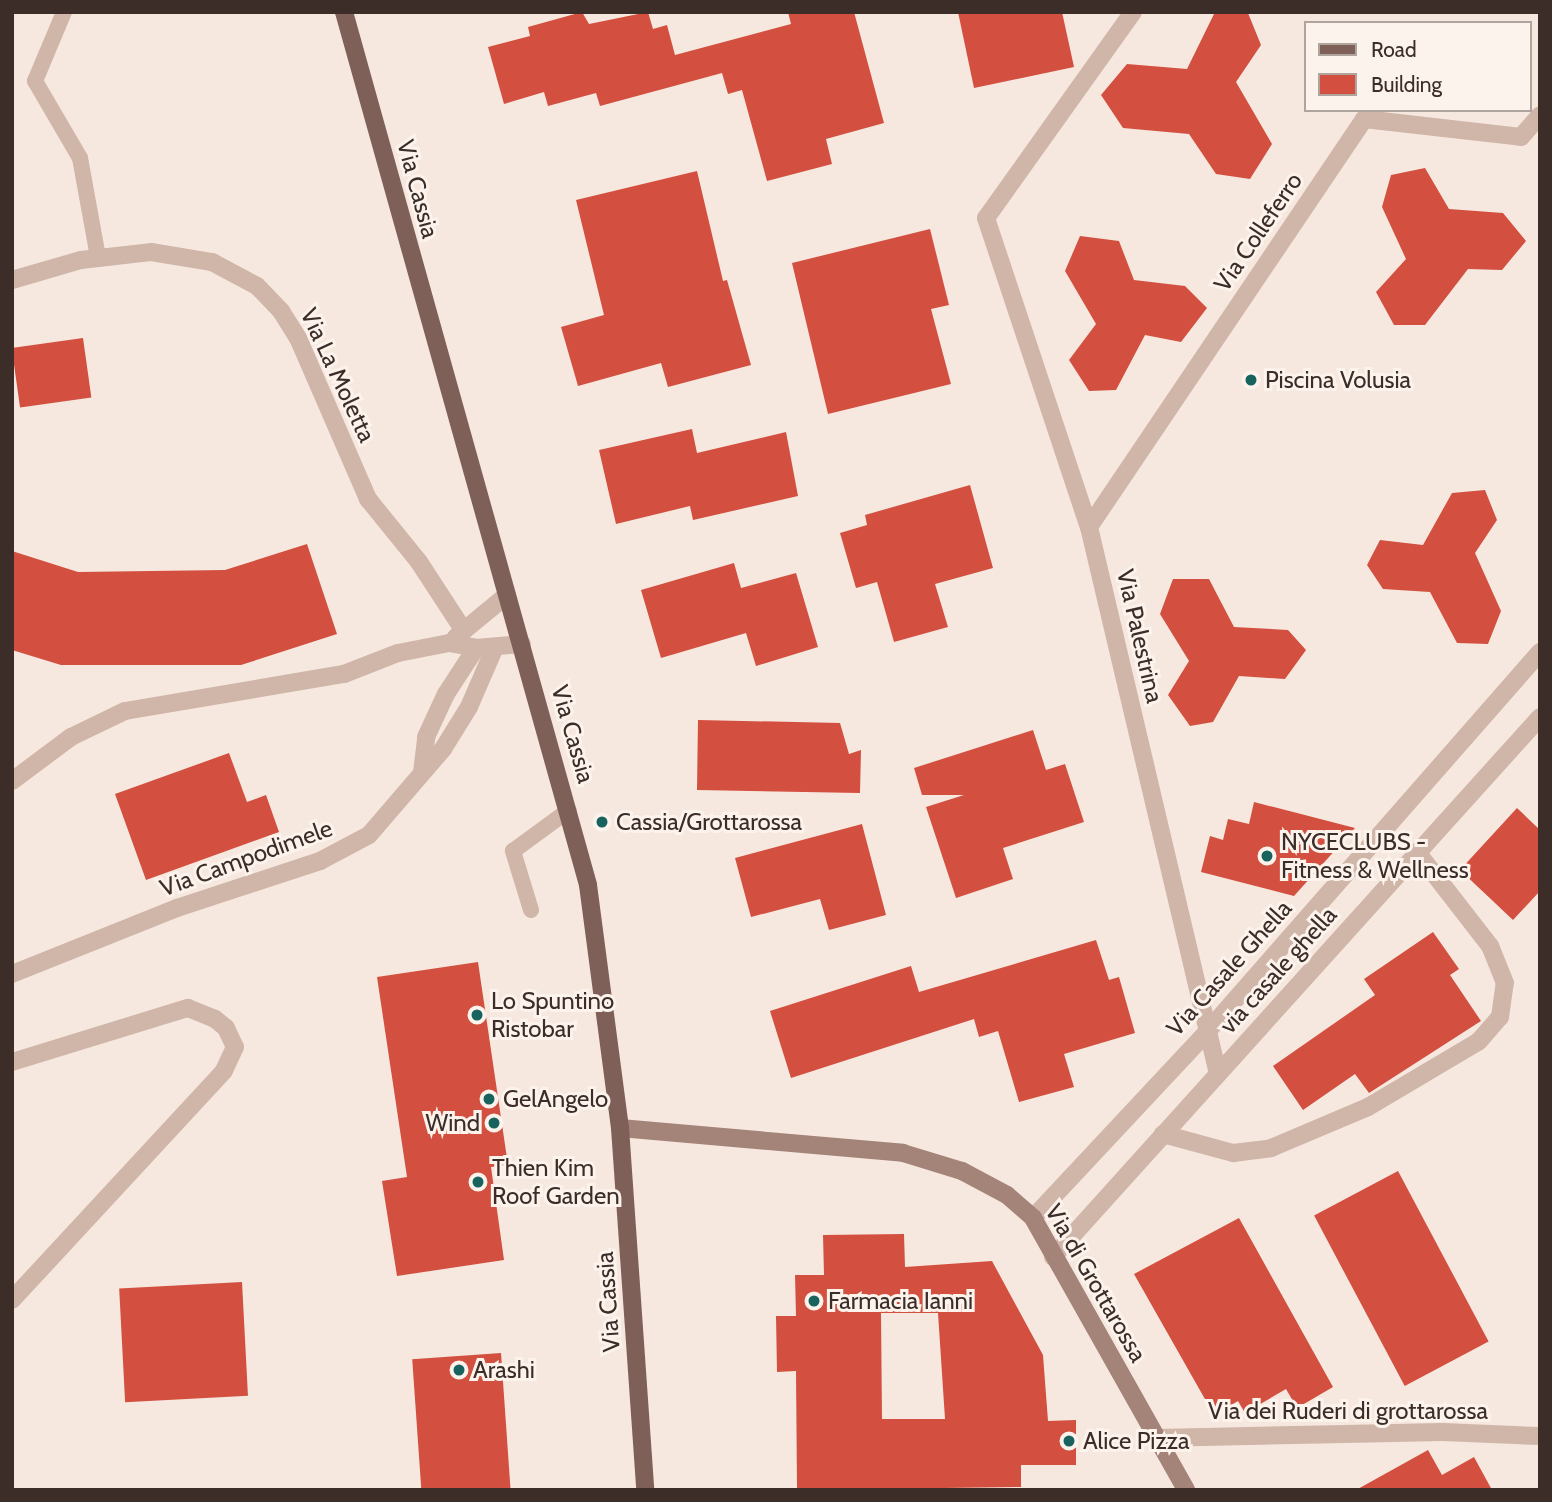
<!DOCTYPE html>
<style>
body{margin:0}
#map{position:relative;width:1552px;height:1502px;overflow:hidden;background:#f6e8df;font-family:Cabin,sans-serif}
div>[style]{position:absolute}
.building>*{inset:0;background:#d34f3f;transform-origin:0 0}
.lane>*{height:16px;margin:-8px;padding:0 8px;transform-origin:8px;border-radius:8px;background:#d0b5a9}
.street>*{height:18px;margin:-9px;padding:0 9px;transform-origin:9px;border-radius:9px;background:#d0b5a9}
.secondary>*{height:18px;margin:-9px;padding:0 9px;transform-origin:9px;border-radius:9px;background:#a48379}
.primary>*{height:18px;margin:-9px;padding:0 9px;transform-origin:9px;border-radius:9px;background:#7f6059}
.dots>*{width:19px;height:19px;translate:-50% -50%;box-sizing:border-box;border:4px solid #fcf3ec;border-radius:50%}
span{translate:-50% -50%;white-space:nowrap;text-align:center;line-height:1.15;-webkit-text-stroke:6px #fcf3ec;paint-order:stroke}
.street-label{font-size:24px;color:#3c2d29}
.poi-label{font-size:24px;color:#3c2d29}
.left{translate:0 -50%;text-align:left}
.right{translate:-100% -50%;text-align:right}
.frame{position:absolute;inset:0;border:14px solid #3c2d29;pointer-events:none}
.legend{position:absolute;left:1304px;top:21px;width:228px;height:91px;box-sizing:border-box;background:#fcf3ec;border:2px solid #afa49e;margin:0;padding:9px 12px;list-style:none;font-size:21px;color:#3c2d29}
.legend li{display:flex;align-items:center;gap:14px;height:35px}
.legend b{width:35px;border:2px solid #afa49e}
</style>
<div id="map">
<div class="building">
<i style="clip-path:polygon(582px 12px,589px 24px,648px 12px,653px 29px,667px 25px,675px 55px,791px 24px,788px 12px,854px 12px,884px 123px,826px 139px,832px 164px,767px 181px,742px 90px,728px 94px,722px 73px,600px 106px,596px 93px,548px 106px,544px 92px,504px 104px,488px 47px,530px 36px,528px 27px)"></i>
<i style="clip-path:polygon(958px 12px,1062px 12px,1074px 67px,974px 88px)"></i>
<i style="clip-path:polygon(1248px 13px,1261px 45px,1236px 82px,1272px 144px,1250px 179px,1216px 174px,1189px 134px,1123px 128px,1101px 95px,1127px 64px,1187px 69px,1214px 14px)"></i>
<i style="clip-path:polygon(1425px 168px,1449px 209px,1503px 213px,1526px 241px,1502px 270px,1468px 269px,1425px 325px,1394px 325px,1376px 292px,1406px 259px,1382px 207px,1391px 175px)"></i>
<i style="clip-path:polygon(697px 171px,723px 281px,727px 280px,751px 365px,668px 387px,661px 363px,578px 386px,561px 327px,604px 315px,576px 200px)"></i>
<i style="clip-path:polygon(930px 229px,949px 305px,931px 309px,951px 384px,828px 414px,792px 263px)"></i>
<i style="clip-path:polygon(1080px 236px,1119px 241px,1134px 280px,1185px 286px,1207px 308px,1181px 342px,1145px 335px,1116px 390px,1089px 391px,1069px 360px,1096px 324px,1065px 271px)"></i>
<i style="left:83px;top:338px;width:60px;height:72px;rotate:82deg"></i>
<i style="clip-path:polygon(692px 429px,697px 453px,786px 432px,798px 496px,693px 520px,690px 506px,616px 524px,599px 450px)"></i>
<i style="clip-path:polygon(970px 485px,993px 568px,935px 584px,948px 627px,894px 642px,877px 582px,856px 588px,840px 533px,867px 525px,865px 515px)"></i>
<i style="clip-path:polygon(1485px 490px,1497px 520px,1475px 553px,1501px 611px,1488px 644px,1457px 643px,1430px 592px,1383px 589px,1367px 565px,1380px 540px,1423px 545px,1452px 493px)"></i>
<i style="clip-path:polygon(307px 544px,337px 634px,241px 665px,61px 665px,12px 650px,12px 551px,78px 572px,225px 570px)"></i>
<i style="clip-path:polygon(734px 563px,741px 588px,796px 573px,818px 647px,756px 666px,746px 633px,661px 658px,641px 590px)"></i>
<i style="clip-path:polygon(1173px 579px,1209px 579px,1234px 627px,1288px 630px,1306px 650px,1285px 679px,1239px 676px,1213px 722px,1190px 726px,1168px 695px,1189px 661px,1160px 614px)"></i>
<i style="clip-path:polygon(698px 720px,840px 723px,849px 754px,861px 750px,860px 793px,697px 790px)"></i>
<i style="clip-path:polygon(1033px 730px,1046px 770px,1065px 764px,1084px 822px,1003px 848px,1013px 879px,956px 898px,926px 807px,964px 795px,922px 795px,914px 768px)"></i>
<i style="clip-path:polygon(229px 753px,247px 802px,266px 795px,279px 832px,146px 880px,115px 794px)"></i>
<i style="clip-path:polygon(1254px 802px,1355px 828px,1294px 896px,1201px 872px,1210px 836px,1223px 840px,1228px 819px,1249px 824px)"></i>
<i style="clip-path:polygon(1517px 808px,1540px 830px,1540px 891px,1513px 920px,1460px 870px)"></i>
<i style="clip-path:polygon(862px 824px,886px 915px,829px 930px,820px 899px,751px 917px,735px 858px)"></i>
<i style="clip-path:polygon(1433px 932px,1459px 969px,1450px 975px,1481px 1021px,1369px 1093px,1355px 1074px,1303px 1110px,1273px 1066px,1375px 995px,1364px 979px)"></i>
<i style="clip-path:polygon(1096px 940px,1109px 980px,1119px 977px,1135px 1033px,1064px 1054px,1074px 1087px,1019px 1102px,998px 1031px,979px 1037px,974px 1019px,791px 1078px,770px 1011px,911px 966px,919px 992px)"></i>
<i style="clip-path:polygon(478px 962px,508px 1165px,491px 1167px,504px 1260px,397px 1276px,382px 1181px,407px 1177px,377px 977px)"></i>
<i style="left:1398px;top:1171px;width:193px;height:95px;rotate:62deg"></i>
<i style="clip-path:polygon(1239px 1218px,1333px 1387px,1297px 1408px,1286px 1389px,1245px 1413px,1238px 1401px,1214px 1415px,1134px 1274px)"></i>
<i style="clip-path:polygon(evenodd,904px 1234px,905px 1267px,992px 1261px,1043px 1355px,1048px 1421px,1076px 1420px,1076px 1465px,1021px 1465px,1021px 1487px,797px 1490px,796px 1371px,777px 1372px,776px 1316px,796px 1316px,795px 1275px,824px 1275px,823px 1235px,904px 1234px,881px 1313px,938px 1313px,945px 1419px,882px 1419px,881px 1313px)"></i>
<i style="left:242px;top:1282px;width:114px;height:123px;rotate:87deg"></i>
<i style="left:501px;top:1353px;width:137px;height:89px;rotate:86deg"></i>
<i style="clip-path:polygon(1428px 1450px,1442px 1475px,1474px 1457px,1492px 1490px,1356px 1490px)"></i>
</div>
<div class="lane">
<i style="left:64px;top:12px;width:75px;rotate:112.8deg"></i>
<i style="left:35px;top:81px;width:89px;rotate:59.7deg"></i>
<i style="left:80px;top:158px;width:101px;rotate:79.7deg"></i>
<i style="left:531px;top:910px;width:62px;rotate:-107deg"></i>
<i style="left:513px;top:851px;width:69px;rotate:-36.2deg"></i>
</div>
<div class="street">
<i style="left:1133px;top:12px;width:253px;rotate:125.5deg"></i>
<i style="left:986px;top:218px;width:326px;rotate:71.6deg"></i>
<i style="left:1089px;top:527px;width:562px;rotate:76.73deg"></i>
<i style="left:12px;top:280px;width:72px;rotate:-16.2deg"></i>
<i style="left:81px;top:260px;width:70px;rotate:-6.5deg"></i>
<i style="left:151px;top:252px;width:62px;rotate:9.3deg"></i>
<i style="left:212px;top:262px;width:51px;rotate:28.1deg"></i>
<i style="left:257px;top:286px;width:35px;rotate:46deg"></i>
<i style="left:281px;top:311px;width:32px;rotate:58deg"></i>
<i style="left:298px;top:338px;width:176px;rotate:66.5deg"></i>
<i style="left:368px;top:499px;width:81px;rotate:51deg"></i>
<i style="left:419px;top:562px;width:82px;rotate:56.9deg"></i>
<i style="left:1089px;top:527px;width:492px;rotate:-56deg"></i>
<i style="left:1364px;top:119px;width:158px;rotate:6.5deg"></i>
<i style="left:1521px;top:137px;width:29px;rotate:-49deg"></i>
<i style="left:456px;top:637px;width:66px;rotate:-39.5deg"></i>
<i style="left:422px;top:772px;width:35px;rotate:-83deg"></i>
<i style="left:426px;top:737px;width:47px;rotate:-65.1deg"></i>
<i style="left:446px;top:694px;width:55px;rotate:-56.9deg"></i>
<i style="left:12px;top:781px;width:74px;rotate:-36.7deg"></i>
<i style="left:71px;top:737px;width:60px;rotate:-25.7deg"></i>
<i style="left:125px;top:711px;width:222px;rotate:-9.6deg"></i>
<i style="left:344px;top:674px;width:58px;rotate:-21.3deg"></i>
<i style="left:398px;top:653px;width:52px;rotate:-11.1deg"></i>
<i style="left:449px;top:643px;width:27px;rotate:10deg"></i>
<i style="left:476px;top:648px;width:46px;rotate:-5deg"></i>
<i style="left:12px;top:974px;width:178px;rotate:-21.8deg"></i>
<i style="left:177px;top:908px;width:151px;rotate:-18.2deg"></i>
<i style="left:320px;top:861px;width:55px;rotate:-28deg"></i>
<i style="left:369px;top:835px;width:113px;rotate:-49.3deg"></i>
<i style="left:443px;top:749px;width:49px;rotate:-58.2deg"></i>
<i style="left:469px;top:707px;width:65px;rotate:-66.6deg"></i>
<i style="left:12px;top:1062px;width:184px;rotate:-17.1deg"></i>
<i style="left:188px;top:1008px;width:29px;rotate:22deg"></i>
<i style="left:215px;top:1019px;width:14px;rotate:39deg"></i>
<i style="left:226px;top:1028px;width:21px;rotate:65deg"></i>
<i style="left:235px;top:1047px;width:26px;rotate:115deg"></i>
<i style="left:224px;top:1071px;width:312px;rotate:132.8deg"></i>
<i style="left:1163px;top:1134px;width:73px;rotate:15.2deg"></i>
<i style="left:1233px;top:1153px;width:38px;rotate:-7deg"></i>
<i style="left:1271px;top:1148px;width:105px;rotate:-22.9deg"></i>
<i style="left:1368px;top:1107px;width:129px;rotate:-30.7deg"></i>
<i style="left:1479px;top:1041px;width:32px;rotate:-49deg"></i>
<i style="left:1500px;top:1017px;width:34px;rotate:-82deg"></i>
<i style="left:1505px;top:983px;width:40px;rotate:-112deg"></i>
<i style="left:1490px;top:946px;width:119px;rotate:-127.8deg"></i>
<i style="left:1033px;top:1218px;width:253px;rotate:-46.9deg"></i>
<i style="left:1206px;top:1033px;width:507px;rotate:-48.76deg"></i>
<i style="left:1053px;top:1257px;width:727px;rotate:-47.95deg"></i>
<i style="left:1156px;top:1438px;width:287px;rotate:-1.2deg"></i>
<i style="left:1443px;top:1432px;width:97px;rotate:2.4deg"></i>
</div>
<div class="secondary">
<i style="left:620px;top:1128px;width:284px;rotate:5deg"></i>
<i style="left:903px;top:1153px;width:62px;rotate:17deg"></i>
<i style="left:962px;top:1171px;width:51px;rotate:28.1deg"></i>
<i style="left:1007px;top:1195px;width:35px;rotate:41deg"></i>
<i style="left:1033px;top:1218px;width:312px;rotate:60.6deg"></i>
</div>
<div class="primary">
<i style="left:344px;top:12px;width:906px;rotate:74.38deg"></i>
<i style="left:588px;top:885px;width:245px;rotate:82.5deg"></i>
<i style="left:620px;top:1128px;width:363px;rotate:86deg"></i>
</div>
<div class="dots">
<i style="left:1251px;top:380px;background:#19635e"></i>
<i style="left:602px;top:822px;background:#19635e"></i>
<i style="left:1267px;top:856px;background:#19635e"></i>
<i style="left:477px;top:1015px;background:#19635e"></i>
<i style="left:489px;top:1099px;background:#19635e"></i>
<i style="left:494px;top:1123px;background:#19635e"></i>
<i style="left:478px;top:1182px;background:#19635e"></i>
<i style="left:814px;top:1301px;background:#19635e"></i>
<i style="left:459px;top:1370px;background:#19635e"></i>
<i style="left:1069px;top:1441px;background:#19635e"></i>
</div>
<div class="street-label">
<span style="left:418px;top:189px;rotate:75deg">Via Cassia</span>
<span style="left:1258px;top:232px;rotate:-56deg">Via Colleferro</span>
<span style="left:338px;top:375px;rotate:65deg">Via La Moletta</span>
<span style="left:1140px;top:636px;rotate:77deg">Via Palestrina</span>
<span style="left:573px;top:734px;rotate:74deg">Via Cassia</span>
<span style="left:246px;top:858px;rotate:-20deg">Via Campodimele</span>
<span style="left:1229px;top:968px;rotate:-48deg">Via Casale Ghella</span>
<span style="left:1278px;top:970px;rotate:-48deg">via casale ghella</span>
<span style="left:1096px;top:1283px;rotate:60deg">Via di Grottarossa</span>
<span style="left:608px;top:1302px;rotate:-94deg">Via Cassia</span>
<span style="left:1348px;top:1411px">Via dei Ruderi di grottarossa</span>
</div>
<div class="poi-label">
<span class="left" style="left:1265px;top:380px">Piscina Volusia</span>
<span class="left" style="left:616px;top:822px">Cassia/Grottarossa</span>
<span class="left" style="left:1281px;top:856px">NYCECLUBS -<br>Fitness &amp; Wellness</span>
<span class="left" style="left:491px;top:1015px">Lo Spuntino<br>Ristobar</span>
<span class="left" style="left:503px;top:1099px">GelAngelo</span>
<span class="right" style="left:480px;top:1123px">Wind</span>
<span class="left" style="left:492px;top:1182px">Thien Kim<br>Roof Garden</span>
<span class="left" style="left:828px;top:1301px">Farmacia Ianni</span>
<span class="left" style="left:473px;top:1370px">Arashi</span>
<span class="left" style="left:1083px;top:1441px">Alice Pizza</span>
</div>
<div class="frame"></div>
<ul class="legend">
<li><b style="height:9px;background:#7f6059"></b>Road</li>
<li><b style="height:19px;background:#d34f3f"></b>Building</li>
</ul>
</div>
